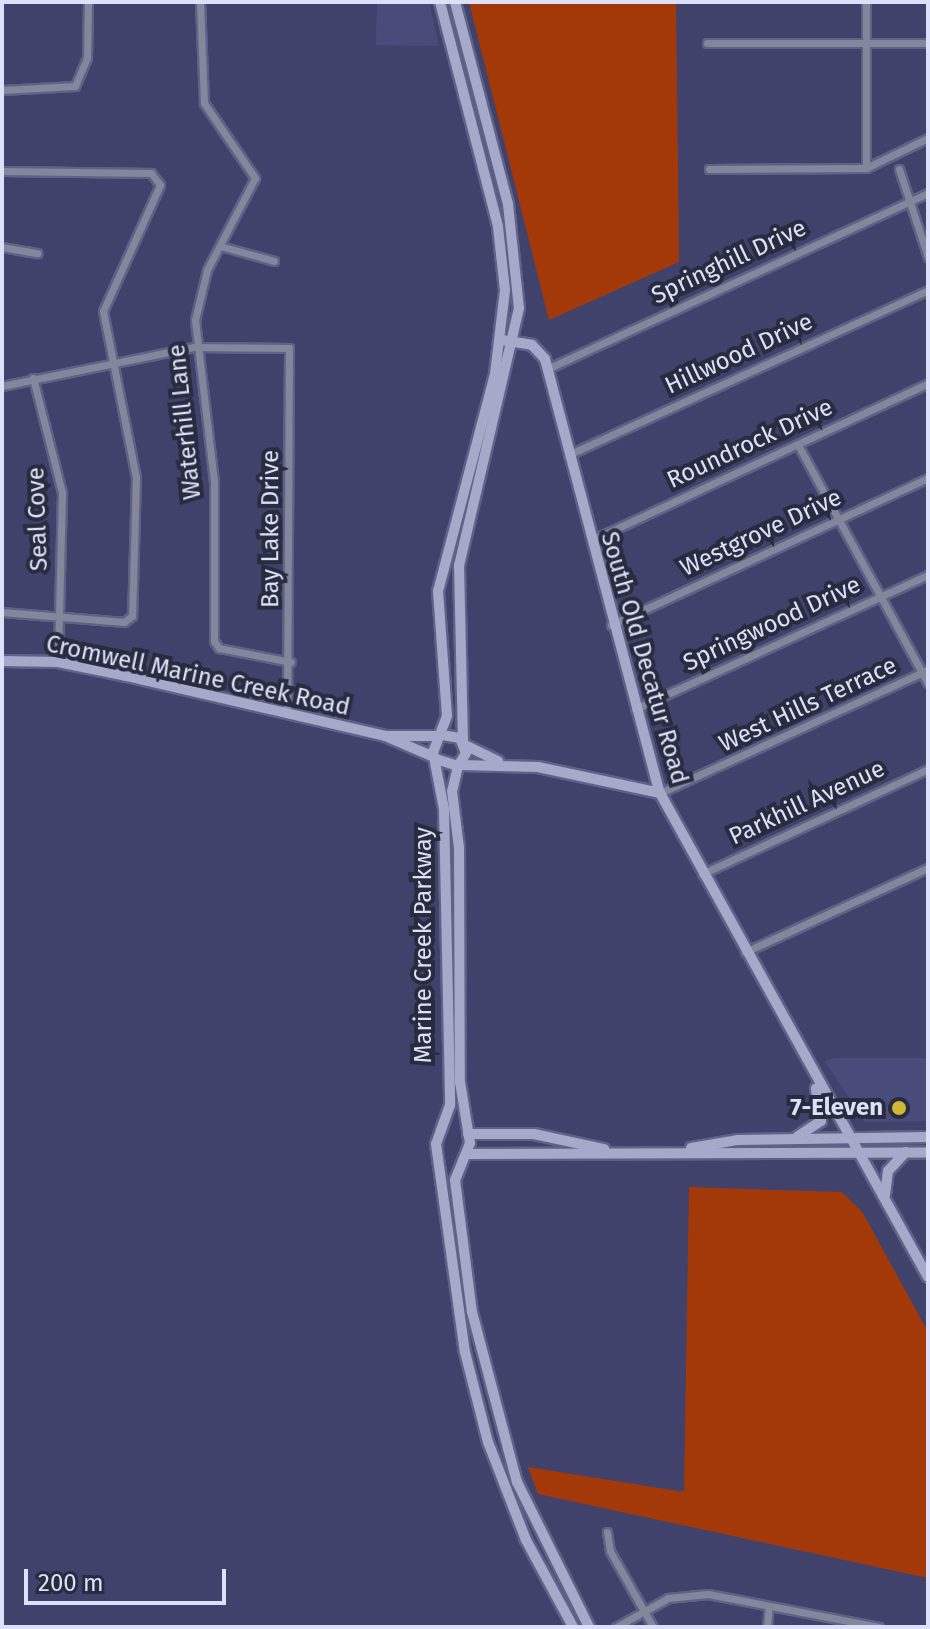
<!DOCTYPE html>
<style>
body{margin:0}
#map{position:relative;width:930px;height:1629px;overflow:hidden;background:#40426b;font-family:"Fira Sans",sans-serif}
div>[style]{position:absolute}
.built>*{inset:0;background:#494c7b}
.green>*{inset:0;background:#a33908}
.roads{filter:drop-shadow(2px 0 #5f6287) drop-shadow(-2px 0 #5f6287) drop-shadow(0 2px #5f6287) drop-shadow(0 -2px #5f6287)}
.street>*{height:7px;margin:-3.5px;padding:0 3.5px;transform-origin:3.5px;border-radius:3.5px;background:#84869b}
.secondary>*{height:10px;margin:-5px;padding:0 5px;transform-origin:5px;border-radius:5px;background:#a6a9c9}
.dots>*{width:22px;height:22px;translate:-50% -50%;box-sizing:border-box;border:4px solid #292b3e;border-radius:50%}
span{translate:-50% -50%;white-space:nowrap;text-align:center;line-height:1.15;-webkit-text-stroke:8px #292b3e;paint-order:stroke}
.street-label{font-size:24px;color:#dde0f9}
.poi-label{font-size:24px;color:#dde0f9;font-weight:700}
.right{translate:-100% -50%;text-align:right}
.frame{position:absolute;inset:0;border:4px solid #dde0f9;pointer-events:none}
.scale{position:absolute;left:24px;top:1569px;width:202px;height:36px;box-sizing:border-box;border:4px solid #dde0f9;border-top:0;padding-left:10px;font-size:24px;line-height:28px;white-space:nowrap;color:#dde0f9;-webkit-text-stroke:6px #292b3e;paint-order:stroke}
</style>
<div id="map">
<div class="built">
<i style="clip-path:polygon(377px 2px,429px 2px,439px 46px,376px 45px)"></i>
<i style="clip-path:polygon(834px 1058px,928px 1058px,928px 1121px,865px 1122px,825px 1062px)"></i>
</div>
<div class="green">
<i style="clip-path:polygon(469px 2px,676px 2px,679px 262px,549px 320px)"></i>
<i style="clip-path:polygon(689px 1187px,842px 1192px,863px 1213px,928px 1332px,928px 1578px,538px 1494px,528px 1467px,684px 1492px)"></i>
</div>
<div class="roads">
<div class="street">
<i style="left:200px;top:2px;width:101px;rotate:87.7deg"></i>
<i style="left:204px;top:103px;width:91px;rotate:55.8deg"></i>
<i style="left:255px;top:178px;width:104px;rotate:117.6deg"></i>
<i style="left:207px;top:270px;width:51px;rotate:103.5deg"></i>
<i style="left:195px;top:320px;width:162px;rotate:83.3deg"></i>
<i style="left:214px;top:481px;width:160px;rotate:90deg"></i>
<i style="left:214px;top:641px;width:9px;rotate:54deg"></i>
<i style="left:219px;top:648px;width:73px;rotate:11deg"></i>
<i style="left:707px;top:43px;width:221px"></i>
<i style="left:2px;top:90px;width:73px;rotate:-3.1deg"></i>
<i style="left:75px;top:86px;width:30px;rotate:-67deg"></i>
<i style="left:87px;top:58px;width:56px;rotate:-89deg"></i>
<i style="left:866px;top:168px;width:69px;rotate:-25.8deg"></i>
<i style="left:709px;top:169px;width:157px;rotate:-0.4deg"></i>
<i style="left:866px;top:168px;width:166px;rotate:-90deg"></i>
<i style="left:899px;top:169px;width:93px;rotate:71.8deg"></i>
<i style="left:2px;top:171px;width:149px;rotate:0.8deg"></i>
<i style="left:151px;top:173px;width:15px;rotate:53deg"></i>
<i style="left:160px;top:185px;width:138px;rotate:114.3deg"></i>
<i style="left:103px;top:311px;width:169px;rotate:78.8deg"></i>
<i style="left:136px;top:477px;width:139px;rotate:91.6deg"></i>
<i style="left:132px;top:616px;width:10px;rotate:143deg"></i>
<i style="left:124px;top:622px;width:122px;rotate:-175.3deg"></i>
<i style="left:220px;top:246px;width:56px;rotate:15.5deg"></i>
<i style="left:2px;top:247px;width:36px;rotate:10deg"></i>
<i style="left:547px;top:369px;width:420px;rotate:-24.8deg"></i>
<i style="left:33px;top:378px;width:119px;rotate:75.8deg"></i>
<i style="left:62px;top:493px;width:169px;rotate:91.4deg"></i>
<i style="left:2px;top:386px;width:196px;rotate:-11.5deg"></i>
<i style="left:194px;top:347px;width:95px;rotate:0.6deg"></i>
<i style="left:289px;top:348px;width:364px;rotate:90.3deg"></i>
<i style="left:798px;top:445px;width:271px;rotate:61.4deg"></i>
<i style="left:568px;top:455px;width:396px;rotate:-24.6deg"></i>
<i style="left:592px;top:540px;width:371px;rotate:-25deg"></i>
<i style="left:611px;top:625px;width:349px;rotate:-24.9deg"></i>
<i style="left:635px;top:709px;width:322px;rotate:-24.6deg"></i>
<i style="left:660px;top:793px;width:295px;rotate:-24.7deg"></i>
<i style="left:702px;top:874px;width:249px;rotate:-24.9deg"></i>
<i style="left:745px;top:952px;width:201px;rotate:-24.7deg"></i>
<i style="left:607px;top:1532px;width:19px;rotate:81deg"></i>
<i style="left:610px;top:1551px;width:87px;rotate:60.5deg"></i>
<i style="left:616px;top:1627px;width:60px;rotate:-29.1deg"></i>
<i style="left:668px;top:1598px;width:40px;rotate:-5.7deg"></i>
<i style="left:708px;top:1594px;width:174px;rotate:10.9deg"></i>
<i style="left:767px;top:1627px;width:21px;rotate:-85deg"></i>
</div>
<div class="secondary">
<i style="left:440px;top:2px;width:232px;rotate:75.5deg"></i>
<i style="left:498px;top:227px;width:63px;rotate:83.7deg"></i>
<i style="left:505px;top:290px;width:85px;rotate:96.8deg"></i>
<i style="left:495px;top:374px;width:224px;rotate:104.7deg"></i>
<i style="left:438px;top:591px;width:125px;rotate:85.9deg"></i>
<i style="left:447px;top:716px;width:39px;rotate:111deg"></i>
<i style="left:433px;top:752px;width:58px;rotate:79.1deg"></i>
<i style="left:444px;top:809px;width:296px;rotate:88.8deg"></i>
<i style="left:450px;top:1105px;width:41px;rotate:109.7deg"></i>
<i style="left:436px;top:1144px;width:210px;rotate:82.1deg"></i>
<i style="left:465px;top:1352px;width:93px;rotate:75.7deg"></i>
<i style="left:488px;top:1442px;width:105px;rotate:68.8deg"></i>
<i style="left:526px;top:1540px;width:99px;rotate:61.6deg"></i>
<i style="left:455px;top:2px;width:209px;rotate:75.3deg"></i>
<i style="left:508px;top:204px;width:105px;rotate:84deg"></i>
<i style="left:519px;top:308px;width:264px;rotate:103.1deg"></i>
<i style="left:459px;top:565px;width:176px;rotate:88.7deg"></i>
<i style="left:502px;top:340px;width:30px;rotate:9deg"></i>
<i style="left:532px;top:345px;width:19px;rotate:47deg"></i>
<i style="left:545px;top:359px;width:449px;rotate:75.2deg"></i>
<i style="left:660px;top:793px;width:553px;rotate:61.03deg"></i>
<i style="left:2px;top:661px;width:56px;rotate:1deg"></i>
<i style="left:58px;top:662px;width:69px;rotate:11.6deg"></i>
<i style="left:126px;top:676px;width:266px;rotate:13deg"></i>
<i style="left:385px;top:736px;width:53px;rotate:23.2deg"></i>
<i style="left:385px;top:736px;width:55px"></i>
<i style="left:465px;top:745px;width:37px;rotate:26deg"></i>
<i style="left:436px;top:759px;width:23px;rotate:18deg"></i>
<i style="left:458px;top:766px;width:15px;rotate:-58deg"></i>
<i style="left:466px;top:753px;width:16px;rotate:-112deg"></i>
<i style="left:460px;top:738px;width:18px;rotate:-171deg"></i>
<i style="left:460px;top:765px;width:78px;rotate:1.5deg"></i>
<i style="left:538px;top:767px;width:125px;rotate:12deg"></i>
<i style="left:458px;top:766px;width:26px;rotate:103deg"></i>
<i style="left:452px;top:791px;width:57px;rotate:83deg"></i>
<i style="left:459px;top:848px;width:234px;rotate:89.8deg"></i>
<i style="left:460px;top:1082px;width:62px;rotate:80.7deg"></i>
<i style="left:470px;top:1143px;width:40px;rotate:112deg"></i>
<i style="left:455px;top:1180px;width:133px;rotate:82.7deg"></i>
<i style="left:472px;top:1312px;width:176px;rotate:75.2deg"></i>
<i style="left:517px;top:1482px;width:162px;rotate:63.6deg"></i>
<i style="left:468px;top:1134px;width:66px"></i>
<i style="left:534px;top:1134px;width:72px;rotate:12.1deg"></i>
<i style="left:797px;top:1137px;width:29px;rotate:-34deg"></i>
<i style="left:821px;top:1121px;width:33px;rotate:-99deg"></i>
<i style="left:691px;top:1148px;width:48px;rotate:-9.7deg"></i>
<i style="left:738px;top:1140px;width:190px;rotate:-0.9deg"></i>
<i style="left:467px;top:1154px;width:461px;rotate:-0.2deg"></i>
<i style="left:885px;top:1195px;width:24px;rotate:-83deg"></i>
<i style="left:888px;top:1171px;width:26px;rotate:-47deg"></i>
</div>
</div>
<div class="dots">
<i style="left:899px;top:1108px;background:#cdb938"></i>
</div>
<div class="street-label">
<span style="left:729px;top:262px;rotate:-25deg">Springhill Drive</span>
<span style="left:739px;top:354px;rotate:-25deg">Hillwood Drive</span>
<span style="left:185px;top:422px;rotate:-96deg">Waterhill Lane</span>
<span style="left:750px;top:444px;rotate:-25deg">Roundrock Drive</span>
<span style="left:38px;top:519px;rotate:-92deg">Seal Cove</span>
<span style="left:271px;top:529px;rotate:-90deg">Bay Lake Drive</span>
<span style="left:761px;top:533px;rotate:-25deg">Westgrove Drive</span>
<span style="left:772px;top:624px;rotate:-25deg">Springwood Drive</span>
<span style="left:644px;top:658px;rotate:74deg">South Old Decatur Road</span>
<span style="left:198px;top:676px;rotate:12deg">Cromwell Marine Creek Road</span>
<span style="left:808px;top:705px;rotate:-25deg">West Hills Terrace</span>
<span style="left:807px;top:803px;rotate:-25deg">Parkhill Avenue</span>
<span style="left:424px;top:945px;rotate:-90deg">Marine Creek Parkway</span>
</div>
<div class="poi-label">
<span class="right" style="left:883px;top:1108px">7-Eleven</span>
</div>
<div class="frame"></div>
<div class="scale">200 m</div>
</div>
